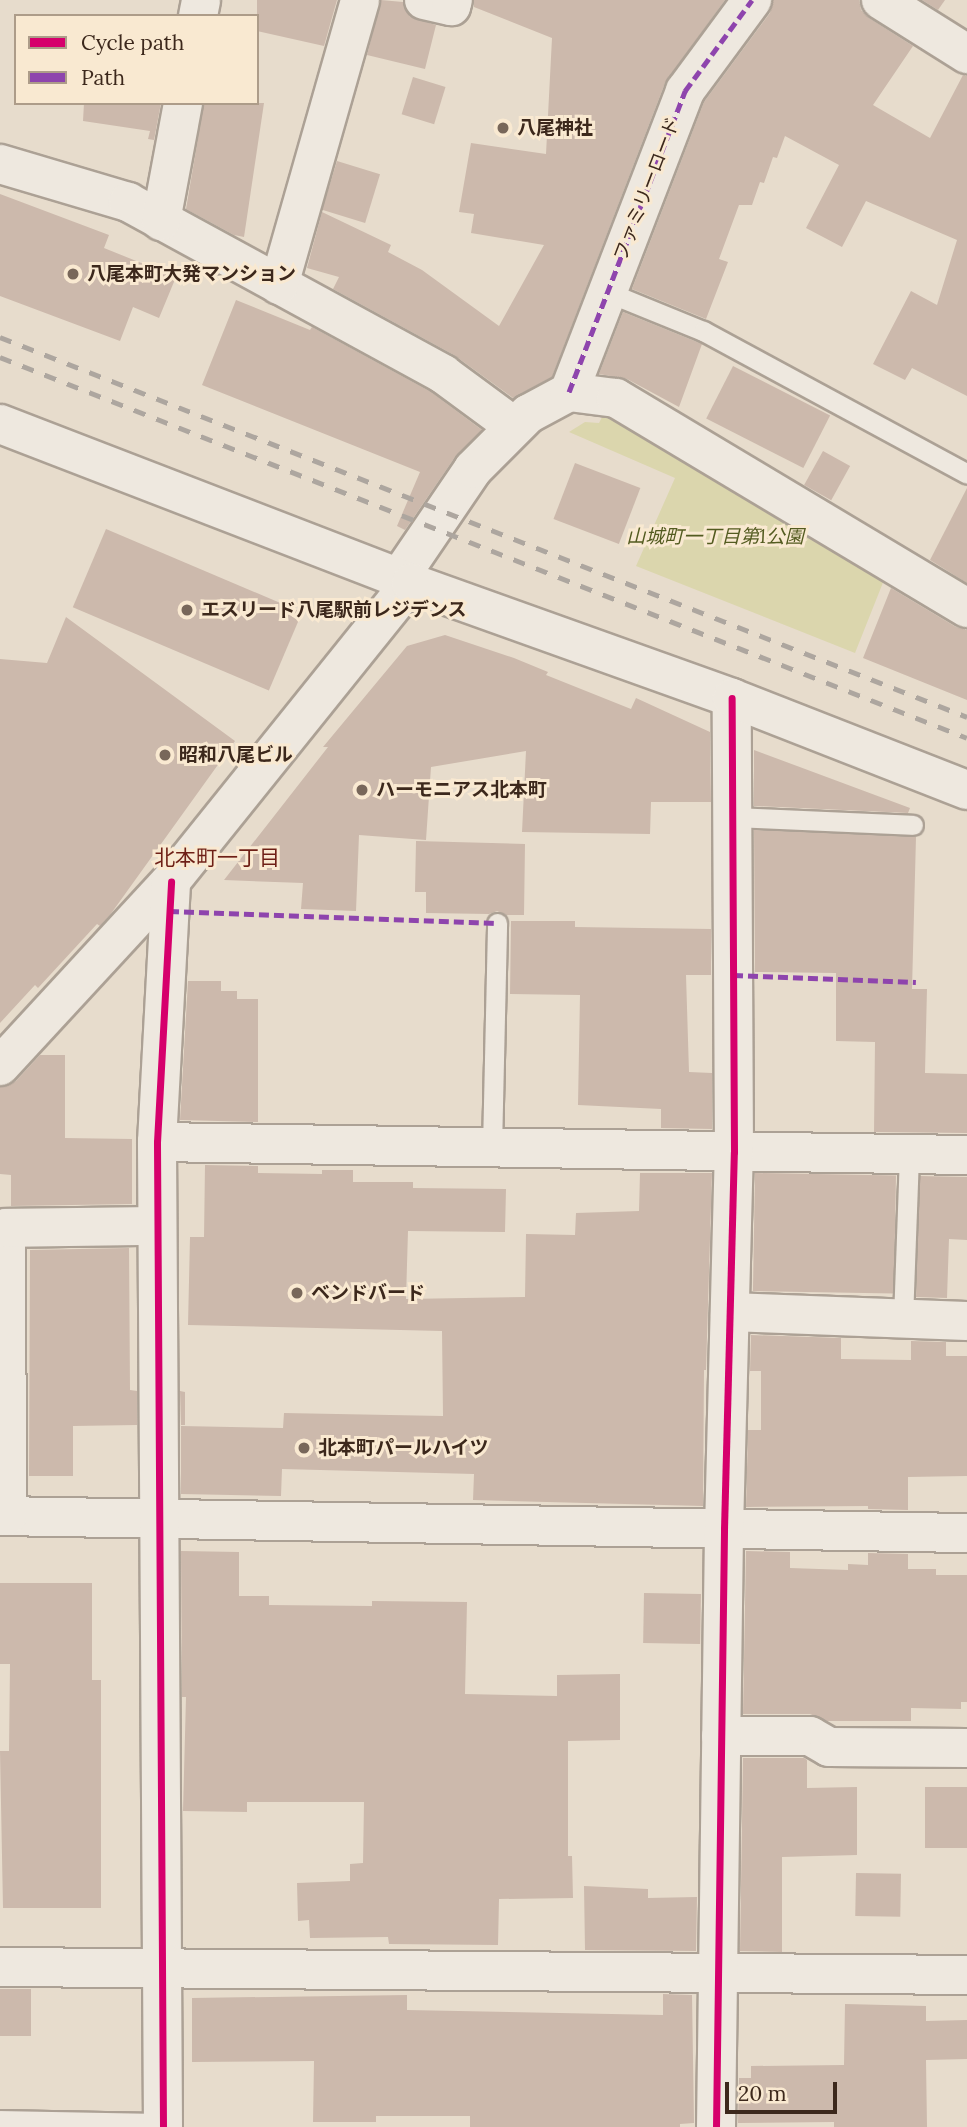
<!DOCTYPE html>
<meta charset="utf-8">
<style>
body{margin:0}
#map{position:relative;width:967px;height:2127px;overflow:hidden;background:#e7dccc;font-family:Lora,"Noto Sans JP",serif}
div>[style]{position:absolute}
.green>*{inset:0;background:#dbd6ad}
.building>*{inset:0;background:#ccb9ac;transform-origin:0 0}
.roads{filter:drop-shadow(2px 0 #aca195) drop-shadow(-2px 0 #aca195) drop-shadow(0 2px #aca195) drop-shadow(0 -2px #aca195)}
.lane>*{height:19px;margin:-9.5px;padding:0 9.5px;transform-origin:9.5px;border-radius:9.5px;background:#eee8df}
.street>*{height:38px;margin:-19px;padding:0 19px;transform-origin:19px;border-radius:19px;background:#eee8df}
.secondary>*{height:38px;margin:-19px;padding:0 19px;transform-origin:19px;border-radius:19px;background:#eee8df}
.rail>*{height:5px;margin-top:-2.5px;transform-origin:0;background:repeating-linear-gradient(90deg,#ada69f 0 12px,transparent 0 24px)}
.quiet>*{height:5px;margin-top:-2.5px;transform-origin:0;background:repeating-linear-gradient(90deg,#8e44ad 0 10px,transparent 0 15px)}
.cycleway>*{height:7px;margin:-3.5px;padding:0 3.5px;transform-origin:3.5px;border-radius:3.5px;background:#d6006c}
.dots>*{width:19px;height:19px;translate:-50% -50%;box-sizing:border-box;border:4px solid #f9e9d1;border-radius:50%}
span{translate:-50% -50%;white-space:nowrap;text-align:center;line-height:1.15;-webkit-text-stroke:6px #f9e9d1;paint-order:stroke}
.poi-label{font-size:19px;color:#3c281c;font-weight:700}
.left{translate:0 -50%;text-align:left}
.street-label{font-size:19px;color:#3c281c}
.park-label{font-size:19px;color:#535b20;font-style:italic}
.neighbourhood-label{font-size:21px;color:#6e1f16}
.legend{position:absolute;left:14px;top:14px;width:245px;height:91px;box-sizing:border-box;background:#f9e9d1;border:2px solid #ad9c89;margin:0;padding:9px 12px;list-style:none;font-size:21px;color:#3c281c}
.legend li{display:flex;align-items:center;gap:14px;height:35px}
.legend b{width:35px;border:2px solid #ad9c89}
.scale{position:absolute;left:725px;top:2082px;width:112px;height:32px;box-sizing:border-box;border:4px solid #3c281c;border-top:0;padding-left:9px;font-size:21px;line-height:24px;white-space:nowrap;color:#3c281c;-webkit-text-stroke:5px #f9e9d1;paint-order:stroke}
</style>
<div id="map">
<div class="green">
<i style="clip-path:polygon(604px 413px,886px 575px,855px 653px,636px 566px,675px 478px,569px 432px,585px 422px,599px 423px)"></i>
</div>
<div class="building">
<i style="clip-path:polygon(257px 0,337px 0,324px 46px,257px 31px)"></i>
<i style="clip-path:polygon(381px 0,403px 2px,410px 17px,436px 25px,425px 69px,367px 55px)"></i>
<i style="clip-path:polygon(474px 0,725px 0,665px 83px,552px 377px,513px 398px,454px 355px,333px 289px,339px 277px,307px 268px,322px 212px,391px 245px,388px 252px,422px 270px,499px 326px,544px 245px,471px 233px,474px 214px,459px 212px,471px 143px,546px 154px,552px 38px,474px 7px)"></i>
<i style="clip-path:polygon(773px 0,859px 0,861px 10px,869px 18px,913px 46px,873px 105px,930px 138px,963px 75px,967px 76px,967px 396px,912px 368px,905px 380px,873px 364px,911px 291px,937px 305px,957px 240px,866px 201px,842px 247px,806px 228px,839px 165px,785px 136px,777px 158px,773px 157px,764px 183px,760px 182px,752px 205px,739px 205px,719px 259px,728px 262px,706px 319px,632px 289px,704px 102px,770px 13px)"></i>
<i style="clip-path:polygon(922px 0,945px 0,938px 10px)"></i>
<i style="left:413px;top:77px;width:34px;height:39px;rotate:17deg"></i>
<i style="clip-path:polygon(84px 103px,161px 103px,154px 140px,148px 139px,150px 131px,83px 121px)"></i>
<i style="clip-path:polygon(204px 103px,264px 103px,244px 237px,234px 235px,186px 209px)"></i>
<i style="left:337px;top:161px;width:45px;height:51px;rotate:17deg"></i>
<i style="clip-path:polygon(0 194px,109px 235px,104px 248px,176px 277px,159px 318px,133px 307px,120px 341px,0 296px)"></i>
<i style="clip-path:polygon(236px 300px,310px 330px,312px 327px,431px 392px,482px 430px,455px 457px,405px 530px,397px 526px,420px 472px,202px 385px)"></i>
<i style="clip-path:polygon(623px 312px,702px 344px,679px 407px,627px 379px,599px 374px)"></i>
<i style="left:733px;top:366px;width:109px;height:59px;rotate:27deg"></i>
<i style="left:823px;top:451px;width:31px;height:39px;rotate:29deg"></i>
<i style="left:575px;top:463px;width:70px;height:60px;rotate:21deg"></i>
<i style="clip-path:polygon(967px 488px,967px 583px,930px 560px)"></i>
<i style="left:106px;top:529px;width:213px;height:85px;rotate:23deg"></i>
<i style="clip-path:polygon(891px 588px,956px 627px,967px 630px,967px 700px,863px 658px)"></i>
<i style="clip-path:polygon(66px 617px,235px 741px,110px 915px,100px 926px,97px 924px,38px 988px,35px 985px,0 1023px,0 659px,47px 663px)"></i>
<i style="clip-path:polygon(445px 635px,514px 658px,548px 672px,546px 675px,631px 709px,636px 698px,710px 732px,711px 802px,651px 802px,650px 834px,522px 832px,526px 751px,431px 767px,426px 840px,359px 835px,356px 911px,301px 909px,303px 883px,224px 880px,328px 747px,323px 747px,407px 646px)"></i>
<i style="clip-path:polygon(754px 750px,910px 808px,908px 813px,754px 806px)"></i>
<i style="clip-path:polygon(754px 830px,916px 837px,912px 989px,927px 989px,925px 1073px,967px 1074px,967px 1133px,874px 1132px,875px 1042px,836px 1041px,836px 973px,755px 972px)"></i>
<i style="clip-path:polygon(416px 841px,525px 844px,524px 915px,506px 915px,497px 911px,489px 914px,426px 913px,426px 892px,415px 892px)"></i>
<i style="clip-path:polygon(511px 921px,575px 921px,575px 927px,711px 929px,711px 975px,686px 975px,689px 1072px,712px 1073px,712px 1129px,661px 1128px,661px 1109px,578px 1105px,580px 995px,510px 994px)"></i>
<i style="clip-path:polygon(188px 981px,221px 981px,221px 991px,237px 991px,237px 999px,258px 999px,258px 1122px,180px 1120px)"></i>
<i style="clip-path:polygon(40px 1055px,65px 1055px,65px 1138px,132px 1139px,132px 1204px,11px 1206px,11px 1175px,0 1174px,0 1087px,16px 1081px)"></i>
<i style="clip-path:polygon(205px 1165px,258px 1166px,258px 1173px,322px 1174px,322px 1170px,353px 1170px,353px 1182px,413px 1182px,413px 1188px,506px 1189px,505px 1232px,408px 1231px,406px 1299px,525px 1297px,526px 1234px,575px 1235px,576px 1213px,639px 1211px,640px 1173px,712px 1173px,706px 1370px,704px 1370px,703px 1506px,473px 1500px,474px 1474px,282px 1469px,281px 1496px,181px 1494px,181px 1426px,283px 1428px,284px 1413px,443px 1416px,442px 1331px,188px 1325px,190px 1237px,204px 1237px)"></i>
<i style="left:755px;top:1173px;width:141px;height:118px;rotate:1deg"></i>
<i style="clip-path:polygon(920px 1176px,967px 1177px,967px 1240px,949px 1239px,947px 1298px,916px 1297px)"></i>
<i style="clip-path:polygon(129px 1248px,130px 1390px,137px 1391px,137px 1425px,73px 1426px,73px 1476px,29px 1476px,30px 1250px)"></i>
<i style="clip-path:polygon(751px 1335px,841px 1338px,841px 1359px,911px 1360px,911px 1341px,946px 1342px,946px 1356px,967px 1356px,967px 1476px,908px 1477px,908px 1510px,868px 1509px,868px 1506px,746px 1507px,748px 1430px,761px 1430px,761px 1371px,750px 1371px)"></i>
<i style="clip-path:polygon(180px 1391px,185px 1392px,185px 1425px,181px 1425px)"></i>
<i style="clip-path:polygon(181px 1551px,239px 1552px,239px 1596px,269px 1596px,269px 1605px,372px 1606px,372px 1601px,467px 1602px,465px 1694px,557px 1696px,557px 1675px,620px 1674px,620px 1740px,568px 1741px,568px 1856px,572px 1856px,573px 1898px,499px 1899px,498px 1945px,389px 1944px,388px 1937px,310px 1938px,309px 1920px,298px 1921px,297px 1883px,350px 1881px,350px 1864px,363px 1863px,364px 1802px,247px 1802px,247px 1812px,183px 1811px,186px 1697px,182px 1697px)"></i>
<i style="clip-path:polygon(746px 1551px,790px 1552px,790px 1568px,848px 1570px,848px 1564px,868px 1565px,868px 1553px,908px 1554px,908px 1569px,936px 1569px,936px 1575px,967px 1575px,967px 1702px,961px 1702px,961px 1709px,911px 1708px,911px 1721px,827px 1721px,810px 1714px,743px 1714px)"></i>
<i style="clip-path:polygon(0 1583px,92px 1583px,92px 1680px,101px 1680px,101px 1908px,3px 1908px,0 1751px,9px 1751px,10px 1664px,0 1664px)"></i>
<i style="left:644px;top:1593px;width:57px;height:50px;rotate:1deg"></i>
<i style="clip-path:polygon(743px 1758px,804px 1758px,807px 1760px,807px 1788px,857px 1787px,857px 1855px,782px 1857px,782px 1952px,740px 1951px)"></i>
<i style="left:925px;top:1787px;width:42px;height:61px"></i>
<i style="left:856px;top:1873px;width:45px;height:43px;rotate:1deg"></i>
<i style="clip-path:polygon(584px 1886px,648px 1889px,648px 1898px,697px 1897px,696px 1951px,585px 1950px)"></i>
<i style="left:0;top:1989px;width:31px;height:47px"></i>
<i style="clip-path:polygon(663px 1994px,692px 1995px,694px 2123px,680px 2124px,680px 2127px,470px 2127px,470px 2116px,376px 2116px,376px 2122px,313px 2122px,314px 2061px,192px 2062px,192px 1998px,407px 1995px,407px 2010px,663px 2015px)"></i>
<i style="clip-path:polygon(845px 2004px,926px 2006px,926px 2021px,967px 2020px,967px 2059px,926px 2060px,927px 2127px,834px 2127px,834px 2122px,738px 2123px,739px 2078px,751px 2078px,751px 2066px,844px 2065px)"></i>
</div>
<div class="roads">
<div class="lane">
<i style="left:607px;top:292px;width:104px;rotate:22.1deg"></i>
<i style="left:703px;top:331px;width:300px;rotate:28.4deg"></i>
<i style="left:732px;top:817px;width:181px;rotate:2.5deg"></i>
<i style="left:492px;top:1148px;width:225px;rotate:-88.7deg"></i>
<i style="left:903px;top:1319px;width:165px;rotate:-87.9deg"></i>
<i style="left:0;top:2120px;width:163px;rotate:1.1deg"></i>
</div>
<div class="street">
<i style="left:424px;top:0;width:28px;rotate:13deg"></i>
<i style="left:451px;top:6px;width:6px;rotate:-72deg"></i>
<i style="left:881px;top:0;width:102px;rotate:32.1deg"></i>
<i style="left:198px;top:16px;width:16px;rotate:-79deg"></i>
<i style="left:0;top:164px;width:134px;rotate:16.5deg"></i>
<i style="left:128px;top:202px;width:359px;rotate:28.6deg"></i>
<i style="left:443px;top:374px;width:89px;rotate:36.4deg"></i>
<i style="left:161px;top:221px;width:120px;rotate:-79.4deg"></i>
<i style="left:279px;top:285px;width:296px;rotate:-74.1deg"></i>
<i style="left:569px;top:392px;width:323px;rotate:-68.9deg"></i>
<i style="left:685px;top:91px;width:113px;rotate:-53.6deg"></i>
<i style="left:399px;top:578px;width:132px;rotate:-55.8deg"></i>
<i style="left:473px;top:469px;width:78px;rotate:-45deg"></i>
<i style="left:528px;top:414px;width:47px;rotate:-28.2deg"></i>
<i style="left:569px;top:392px;width:47px;rotate:7.3deg"></i>
<i style="left:616px;top:398px;width:409px;rotate:30.9deg"></i>
<i style="left:0;top:1066px;width:252px;rotate:-47.3deg"></i>
<i style="left:171px;top:881px;width:383px;rotate:-51.2deg"></i>
<i style="left:157px;top:1142px;width:810px;rotate:0.92deg"></i>
<i style="left:730px;top:1312px;width:237px;rotate:2.2deg"></i>
<i style="left:0;top:1516px;width:967px;rotate:1.01deg"></i>
<i style="left:7px;top:1516px;width:288px;rotate:-90.2deg"></i>
<i style="left:6px;top:1228px;width:151px;rotate:-0.8deg"></i>
<i style="left:721px;top:1736px;width:89px"></i>
<i style="left:810px;top:1736px;width:22px;rotate:30deg"></i>
<i style="left:829px;top:1747px;width:138px;rotate:0.4deg"></i>
<i style="left:0;top:1967px;width:967px;rotate:0.47deg"></i>
<i style="left:163px;top:2127px;width:985px;rotate:-90.35deg"></i>
<i style="left:157px;top:1142px;width:261px;rotate:-86.9deg"></i>
<i style="left:716px;top:2127px;width:598px;rotate:-89.23deg"></i>
<i style="left:724px;top:1529px;width:377px;rotate:-88.5deg"></i>
<i style="left:734px;top:1152px;width:454px;rotate:-90.3deg"></i>
</div>
<div class="secondary">
<i style="left:0;top:424px;width:441px;rotate:21.1deg"></i>
<i style="left:411px;top:583px;width:341px;rotate:19.7deg"></i>
<i style="left:732px;top:698px;width:252px;rotate:21.4deg"></i>
</div>
</div>
<div class="rail">
<i style="left:0;top:337px;width:1039px;rotate:21.45deg"></i>
<i style="left:0;top:357px;width:1039px;rotate:21.5deg"></i>
</div>
<div class="quiet">
<i style="left:569px;top:392px;width:323px;rotate:-68.9deg"></i>
<i style="left:685px;top:91px;width:113px;rotate:-53.6deg"></i>
<i style="left:169px;top:911px;width:328px;rotate:2.1deg"></i>
<i style="left:733px;top:975px;width:183px;rotate:2.2deg"></i>
</div>
<div class="cycleway">
<i style="left:163px;top:2127px;width:985px;rotate:-90.35deg"></i>
<i style="left:157px;top:1142px;width:261px;rotate:-86.9deg"></i>
<i style="left:716px;top:2127px;width:598px;rotate:-89.23deg"></i>
<i style="left:724px;top:1529px;width:377px;rotate:-88.5deg"></i>
<i style="left:734px;top:1152px;width:454px;rotate:-90.3deg"></i>
</div>
<div class="dots">
<i style="left:503px;top:128px;background:#78675a"></i>
<i style="left:73px;top:274px;background:#78675a"></i>
<i style="left:187px;top:610px;background:#78675a"></i>
<i style="left:165px;top:755px;background:#78675a"></i>
<i style="left:362px;top:790px;background:#78675a"></i>
<i style="left:297px;top:1293px;background:#78675a"></i>
<i style="left:304px;top:1448px;background:#78675a"></i>
</div>
<div class="poi-label">
<span class="left" style="left:517px;top:128px">八尾神社</span>
<span class="left" style="left:87px;top:274px">八尾本町大発マンション</span>
<span class="left" style="left:201px;top:610px">エスリード八尾駅前レジデンス</span>
<span class="left" style="left:179px;top:755px">昭和八尾ビル</span>
<span class="left" style="left:376px;top:790px">ハーモニアス北本町</span>
<span class="left" style="left:311px;top:1293px">ベンドバード</span>
<span class="left" style="left:318px;top:1448px">北本町パールハイツ</span>
</div>
<div class="street-label">
<span style="left:647px;top:189px;rotate:-69deg">ファミリーロード</span>
</div>
<div class="park-label">
<span style="left:715px;top:537px">山城町一丁目第1公園</span>
</div>
<div class="neighbourhood-label">
<span style="left:217px;top:858px">北本町一丁目</span>
</div>
<ul class="legend">
<li><b style="height:9px;background:#d6006c"></b>Cycle path</li>
<li><b style="height:9px;background:#8e44ad"></b>Path</li>
</ul>
<div class="scale">20 m</div>
</div>
